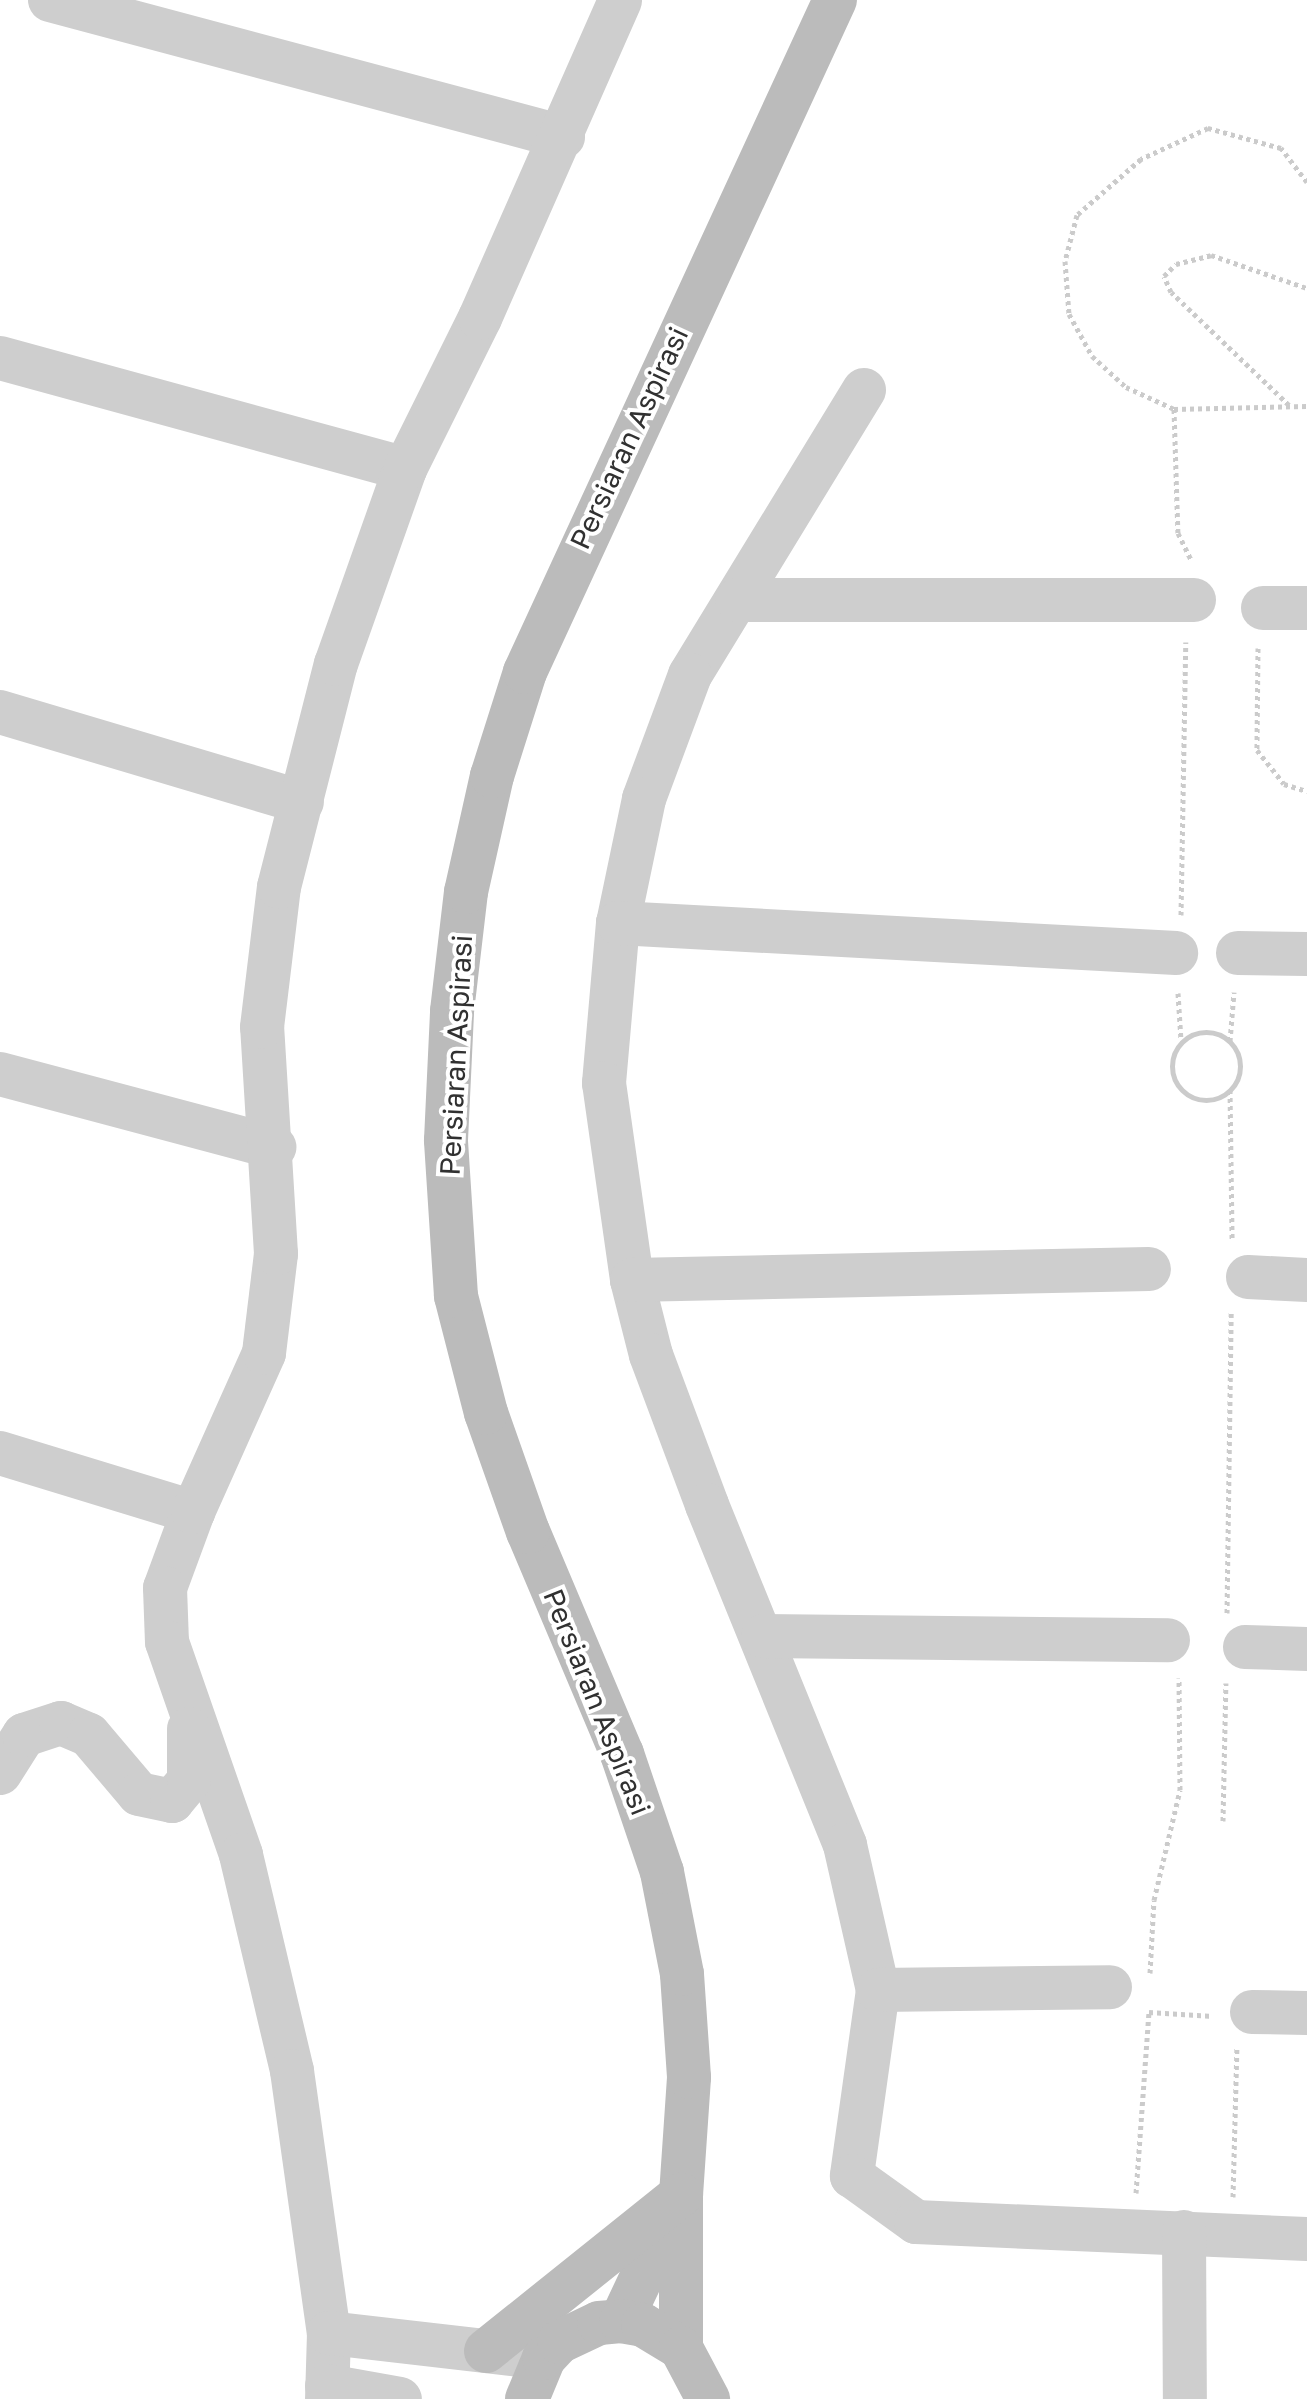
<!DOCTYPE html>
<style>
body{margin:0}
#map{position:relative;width:1307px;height:2399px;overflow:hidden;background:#fff;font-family:"Golos Text",sans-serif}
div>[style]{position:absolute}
.path>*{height:5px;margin-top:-2.5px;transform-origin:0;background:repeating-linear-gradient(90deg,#cbcbcb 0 4px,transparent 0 8px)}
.path>.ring{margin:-2.5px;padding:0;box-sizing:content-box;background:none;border:5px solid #cbcbcb;border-radius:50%}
.street>*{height:44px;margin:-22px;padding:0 22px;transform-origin:22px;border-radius:22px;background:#cecece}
.secondary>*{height:44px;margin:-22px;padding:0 22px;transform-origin:22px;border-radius:22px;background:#bbb}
span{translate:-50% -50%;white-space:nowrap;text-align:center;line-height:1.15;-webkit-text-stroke:8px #fff;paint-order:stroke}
.street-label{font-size:28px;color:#313131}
</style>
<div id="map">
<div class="path">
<i style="left:1307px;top:182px;width:43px;rotate:-127.4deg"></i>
<i style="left:1281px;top:148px;width:76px;rotate:-164.7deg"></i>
<i style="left:1208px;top:128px;width:74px;rotate:155.2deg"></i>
<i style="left:1141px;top:159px;width:85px;rotate:138.8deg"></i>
<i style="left:1077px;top:215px;width:48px;rotate:104.6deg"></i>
<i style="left:1065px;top:261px;width:53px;rotate:85.7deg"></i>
<i style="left:1069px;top:314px;width:48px;rotate:61.3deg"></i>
<i style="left:1092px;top:356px;width:46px;rotate:42.4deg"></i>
<i style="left:1126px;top:387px;width:53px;rotate:24.6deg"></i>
<i style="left:1174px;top:409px;width:133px;rotate:-1.3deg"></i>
<i style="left:1289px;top:405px;width:163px;rotate:-136.2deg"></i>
<i style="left:1171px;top:292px;width:17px;rotate:-114deg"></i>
<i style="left:1164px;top:276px;width:17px;rotate:-45deg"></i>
<i style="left:1176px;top:264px;width:36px;rotate:-14deg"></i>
<i style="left:1211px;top:255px;width:102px;rotate:19deg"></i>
<i style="left:1174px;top:409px;width:124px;rotate:88.2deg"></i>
<i style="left:1178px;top:533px;width:30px;rotate:64deg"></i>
<i style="left:1258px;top:648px;width:102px;rotate:90.6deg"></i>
<i style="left:1257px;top:750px;width:43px;rotate:51.5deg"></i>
<i style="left:1284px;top:784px;width:24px;rotate:17deg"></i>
<i style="left:1181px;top:915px;width:273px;rotate:-89deg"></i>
<i style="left:1178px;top:993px;width:48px;rotate:86.4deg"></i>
<i class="ring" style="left:1172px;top:1032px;width:63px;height:63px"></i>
<i style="left:1230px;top:1041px;width:49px;rotate:-85.3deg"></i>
<i style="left:1230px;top:1090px;width:151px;rotate:89.2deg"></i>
<i style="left:1227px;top:1613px;width:302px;rotate:-89.2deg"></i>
<i style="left:1223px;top:1821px;width:138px;rotate:-88.8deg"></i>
<i style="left:1150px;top:1973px;width:73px;rotate:-86.9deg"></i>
<i style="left:1154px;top:1900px;width:113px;rotate:-76.7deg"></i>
<i style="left:1180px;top:1790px;width:112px;rotate:-90.5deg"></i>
<i style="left:1136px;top:2193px;width:181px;rotate:-85.9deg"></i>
<i style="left:1149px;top:2012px;width:64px;rotate:3.6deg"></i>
<i style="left:1233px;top:2197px;width:149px;rotate:-88.5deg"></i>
</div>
<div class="street">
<i style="left:50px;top:0;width:531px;rotate:14.95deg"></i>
<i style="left:0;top:358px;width:420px;rotate:15.3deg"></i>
<i style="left:864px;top:390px;width:334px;rotate:121.4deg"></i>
<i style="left:690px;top:675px;width:132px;rotate:110.4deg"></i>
<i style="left:644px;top:799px;width:127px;rotate:101.8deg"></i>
<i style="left:618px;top:923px;width:161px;rotate:95deg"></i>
<i style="left:604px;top:1083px;width:199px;rotate:81.9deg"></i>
<i style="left:632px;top:1280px;width:77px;rotate:75.8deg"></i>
<i style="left:651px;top:1355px;width:160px;rotate:69.5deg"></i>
<i style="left:707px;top:1505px;width:367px;rotate:67.9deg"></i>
<i style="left:845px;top:1845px;width:149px;rotate:77.2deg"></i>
<i style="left:878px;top:1990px;width:188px;rotate:98deg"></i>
<i style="left:852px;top:2176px;width:79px;rotate:35.7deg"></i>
<i style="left:916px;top:2222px;width:391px;rotate:2.5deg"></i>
<i style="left:737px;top:600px;width:457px"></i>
<i style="left:1263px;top:608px;width:44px"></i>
<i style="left:0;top:712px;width:315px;rotate:16.6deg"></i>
<i style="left:618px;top:923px;width:559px;rotate:3.08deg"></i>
<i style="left:1238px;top:953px;width:69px;rotate:0.8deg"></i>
<i style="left:0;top:1074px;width:284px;rotate:14.9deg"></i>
<i style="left:1248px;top:1277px;width:59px;rotate:2.9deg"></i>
<i style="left:632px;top:1280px;width:517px;rotate:-1.22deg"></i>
<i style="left:0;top:1453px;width:202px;rotate:17deg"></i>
<i style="left:193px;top:1512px;width:81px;rotate:110.2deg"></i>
<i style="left:165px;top:1588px;width:54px;rotate:87.9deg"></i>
<i style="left:167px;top:1642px;width:225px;rotate:70.8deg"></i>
<i style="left:241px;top:1855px;width:222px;rotate:76.7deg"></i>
<i style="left:292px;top:2071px;width:265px;rotate:82deg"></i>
<i style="left:329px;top:2333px;width:66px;rotate:91.7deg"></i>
<i style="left:193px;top:1512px;width:174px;rotate:-65.9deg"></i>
<i style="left:264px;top:1353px;width:100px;rotate:-83.1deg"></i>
<i style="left:276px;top:1254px;width:227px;rotate:-93.5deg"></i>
<i style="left:262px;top:1027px;width:141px;rotate:-83.1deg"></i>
<i style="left:279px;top:887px;width:230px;rotate:-75.7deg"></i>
<i style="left:336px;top:664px;width:207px;rotate:-70.5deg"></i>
<i style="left:405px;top:469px;width:169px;rotate:-63.6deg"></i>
<i style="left:480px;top:318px;width:347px;rotate:-66.2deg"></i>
<i style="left:763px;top:1636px;width:405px;rotate:0.6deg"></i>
<i style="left:1245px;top:1647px;width:62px;rotate:1.8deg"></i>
<i style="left:0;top:1773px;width:45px;rotate:-57.7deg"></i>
<i style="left:24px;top:1735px;width:39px;rotate:-18deg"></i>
<i style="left:61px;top:1723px;width:30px;rotate:23deg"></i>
<i style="left:89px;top:1735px;width:77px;rotate:49.7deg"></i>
<i style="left:139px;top:1794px;width:34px;rotate:12deg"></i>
<i style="left:172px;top:1801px;width:26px;rotate:-50deg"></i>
<i style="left:189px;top:1781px;width:52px;rotate:-90deg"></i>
<i style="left:878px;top:1990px;width:232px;rotate:-0.7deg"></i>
<i style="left:1252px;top:2012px;width:55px;rotate:1deg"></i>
<i style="left:1184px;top:2232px;width:167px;rotate:89.7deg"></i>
<i style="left:329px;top:2333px;width:216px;rotate:6.6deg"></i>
<i style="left:327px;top:2386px;width:74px;rotate:10.1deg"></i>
</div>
<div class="secondary">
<i style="left:621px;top:2321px;width:129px;rotate:-64.8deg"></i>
<i style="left:681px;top:2348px;width:153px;rotate:-90deg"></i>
<i style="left:681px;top:2195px;width:118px;rotate:-86.1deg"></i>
<i style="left:689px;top:2077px;width:103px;rotate:-93.9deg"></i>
<i style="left:682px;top:1974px;width:104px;rotate:-101.1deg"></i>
<i style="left:662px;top:1872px;width:125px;rotate:-108.7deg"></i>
<i style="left:622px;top:1754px;width:241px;rotate:-112.9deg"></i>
<i style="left:528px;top:1532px;width:126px;rotate:-109.4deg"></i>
<i style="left:486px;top:1413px;width:121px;rotate:-104.4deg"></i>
<i style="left:456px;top:1296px;width:156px;rotate:-93.7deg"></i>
<i style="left:446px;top:1140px;width:129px;rotate:-87.3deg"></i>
<i style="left:452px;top:1011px;width:120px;rotate:-83.3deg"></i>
<i style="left:466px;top:892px;width:119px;rotate:-77.4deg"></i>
<i style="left:492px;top:776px;width:109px;rotate:-72.4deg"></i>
<i style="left:525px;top:672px;width:740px;rotate:-65.24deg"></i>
<i style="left:486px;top:2351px;width:250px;rotate:-38.7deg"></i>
<i style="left:527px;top:2399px;width:44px;rotate:-67.5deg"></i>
<i style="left:544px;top:2358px;width:22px;rotate:-47deg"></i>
<i style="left:559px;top:2342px;width:44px;rotate:-25.4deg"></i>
<i style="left:599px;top:2323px;width:22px;rotate:-5deg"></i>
<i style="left:621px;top:2321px;width:22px;rotate:10deg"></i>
<i style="left:643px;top:2325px;width:44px;rotate:31.2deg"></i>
<i style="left:681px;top:2348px;width:58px;rotate:62.1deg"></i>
</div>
<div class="street-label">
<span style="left:629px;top:438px;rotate:-65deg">Persiaran Aspirasi</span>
<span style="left:456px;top:1055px;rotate:-87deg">Persiaran Aspirasi</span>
<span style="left:597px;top:1702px;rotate:68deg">Persiaran Aspirasi</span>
</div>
</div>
